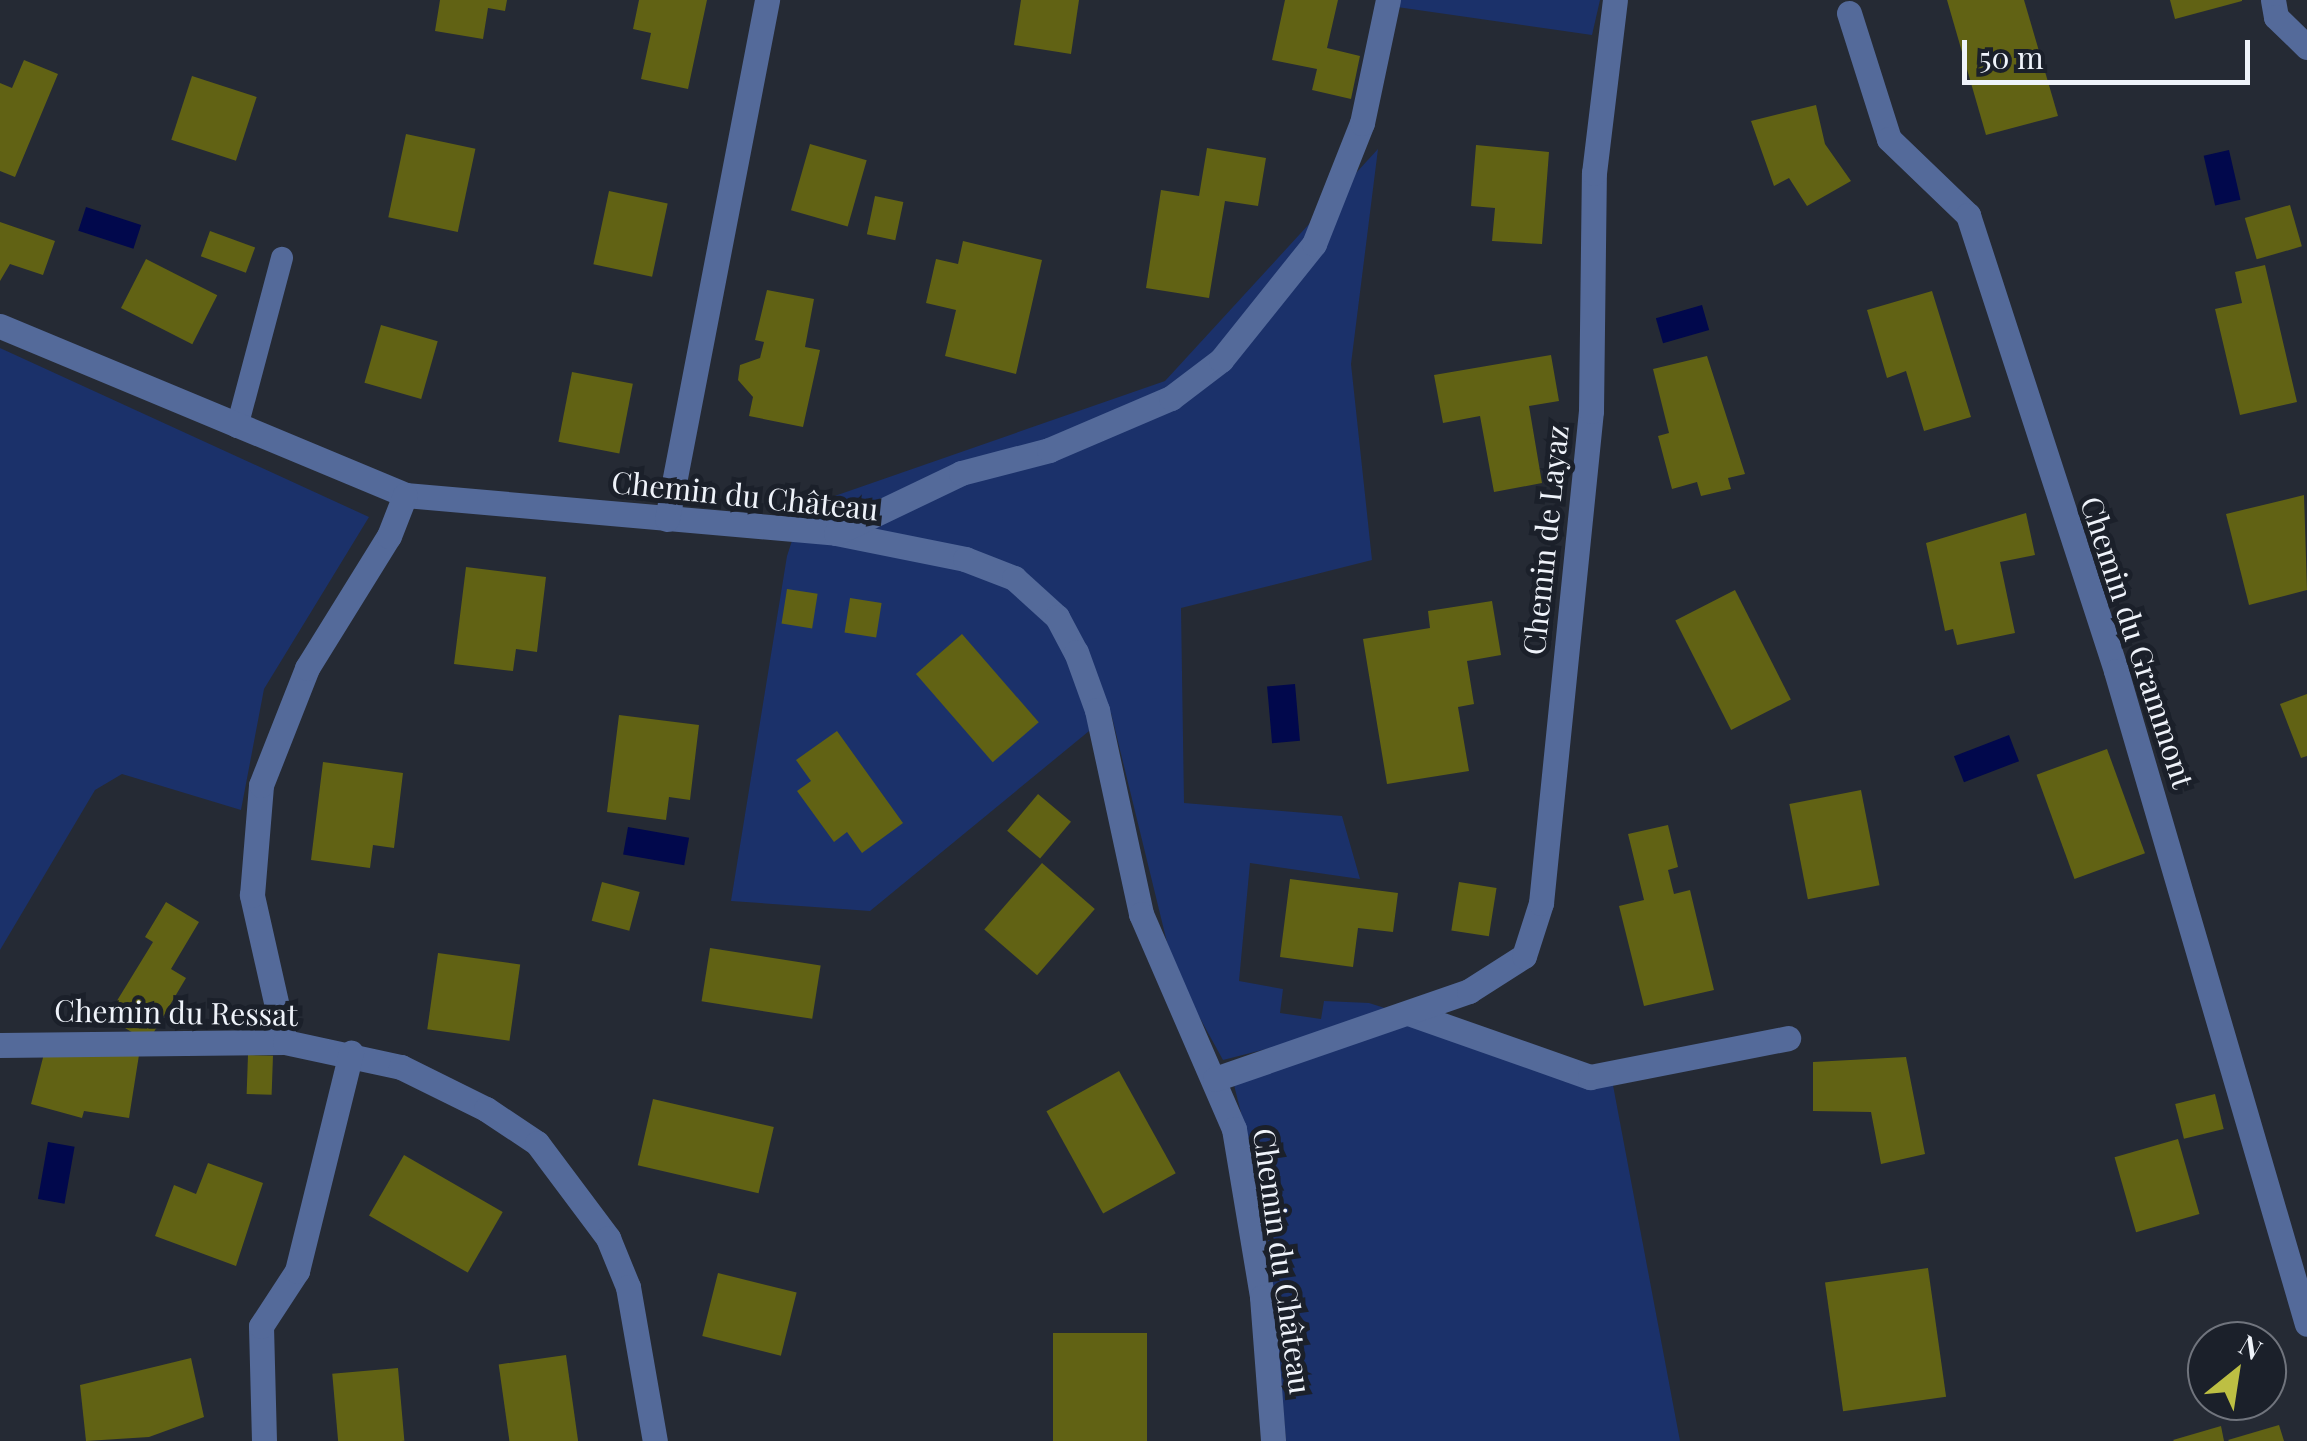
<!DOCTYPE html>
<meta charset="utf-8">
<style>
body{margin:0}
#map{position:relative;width:2307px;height:1441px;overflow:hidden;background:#252a34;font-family:"Playfair Display",serif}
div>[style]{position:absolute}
.green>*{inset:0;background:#1b316a}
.water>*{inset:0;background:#01084c;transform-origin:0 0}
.building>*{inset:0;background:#616214;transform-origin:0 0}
.service>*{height:22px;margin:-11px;padding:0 11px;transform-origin:11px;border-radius:11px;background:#546a9a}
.minor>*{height:25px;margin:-12.5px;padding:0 12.5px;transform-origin:12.5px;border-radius:12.5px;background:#546a9a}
span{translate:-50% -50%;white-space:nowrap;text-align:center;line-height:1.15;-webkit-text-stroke:10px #1b202a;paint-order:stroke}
.street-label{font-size:30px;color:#eff3fa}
.north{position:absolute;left:2187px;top:1321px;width:100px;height:100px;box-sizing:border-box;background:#1b202a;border:2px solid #70747d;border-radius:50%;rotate:30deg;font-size:28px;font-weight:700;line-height:40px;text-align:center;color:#eff3fa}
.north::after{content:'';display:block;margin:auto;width:35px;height:45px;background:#bdbf43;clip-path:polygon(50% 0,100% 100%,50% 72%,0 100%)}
.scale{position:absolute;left:1962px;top:40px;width:288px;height:45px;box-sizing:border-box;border:5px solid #eff3fa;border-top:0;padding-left:12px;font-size:30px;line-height:35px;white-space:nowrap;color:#eff3fa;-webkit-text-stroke:8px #1b202a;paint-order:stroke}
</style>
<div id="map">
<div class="green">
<i style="clip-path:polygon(1398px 0,1600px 0,1592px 35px,1397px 7px)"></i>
<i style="clip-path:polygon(1378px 149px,1351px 364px,1372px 560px,1181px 608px,1184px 803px,1342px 816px,1360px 879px,1250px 863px,1239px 981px,1283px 989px,1280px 1013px,1321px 1019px,1324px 1001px,1369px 1003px,1612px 1080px,1680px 1441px,1286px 1441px,1265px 1208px,1234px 1085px,1391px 1017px,1223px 1060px,1174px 971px,1111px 713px,870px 911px,731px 901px,787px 556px,803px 507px,1165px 381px)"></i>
<i style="clip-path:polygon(0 348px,369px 517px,264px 689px,241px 810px,122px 774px,95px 790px,0 950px)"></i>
</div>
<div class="water">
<i style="left:2229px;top:150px;width:51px;height:26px;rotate:77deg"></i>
<i style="left:86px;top:207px;width:58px;height:25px;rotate:18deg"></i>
<i style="left:1702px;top:305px;width:26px;height:48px;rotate:74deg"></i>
<i style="left:1295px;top:684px;width:57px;height:28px;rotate:85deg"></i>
<i style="left:2009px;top:735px;width:28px;height:59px;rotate:69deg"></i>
<i style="left:628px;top:827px;width:62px;height:28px;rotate:10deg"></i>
<i style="left:48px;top:1142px;width:27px;height:58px;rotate:10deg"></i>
</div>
<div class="building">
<i style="clip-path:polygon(440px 0,507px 0,505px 11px,488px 8px,483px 39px,435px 31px)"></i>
<i style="clip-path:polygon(639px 0,707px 0,688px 89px,641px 79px,651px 33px,633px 29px)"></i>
<i style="clip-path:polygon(1021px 0,1079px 0,1071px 54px,1014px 45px)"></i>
<i style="clip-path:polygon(1285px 0,1338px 0,1327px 48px,1360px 56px,1351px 99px,1312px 90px,1317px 69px,1272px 60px)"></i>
<i style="clip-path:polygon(1947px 0,2024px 0,2058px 116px,1986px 135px)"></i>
<i style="clip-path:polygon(2170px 0,2242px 0,2242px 1px,2175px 19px)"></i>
<i style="clip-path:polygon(24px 60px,58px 74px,15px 177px,0 171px,0 83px,12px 88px)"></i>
<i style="left:192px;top:76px;width:68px;height:67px;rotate:18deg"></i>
<i style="clip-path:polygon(1816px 105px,1825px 144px,1851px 181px,1807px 206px,1789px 178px,1774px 186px,1751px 121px)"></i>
<i style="left:406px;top:134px;width:71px;height:85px;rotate:12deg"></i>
<i style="left:810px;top:144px;width:59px;height:69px;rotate:16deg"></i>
<i style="clip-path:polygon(1476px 145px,1549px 152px,1542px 244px,1492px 241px,1495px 208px,1471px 206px)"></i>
<i style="clip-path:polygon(1207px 148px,1266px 158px,1258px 206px,1225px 201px,1209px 298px,1146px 288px,1161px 190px,1199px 196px)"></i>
<i style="left:609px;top:191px;width:60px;height:75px;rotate:12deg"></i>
<i style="left:875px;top:196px;width:29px;height:39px;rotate:12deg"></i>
<i style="left:2290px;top:205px;width:43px;height:47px;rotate:74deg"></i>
<i style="clip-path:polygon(0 222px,55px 241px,43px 275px,10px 264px,0 281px)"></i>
<i style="left:210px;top:231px;width:48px;height:27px;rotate:20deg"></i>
<i style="clip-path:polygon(963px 241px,1042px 260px,1016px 374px,945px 356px,956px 310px,926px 303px,936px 259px,958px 264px)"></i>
<i style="left:146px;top:259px;width:80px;height:55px;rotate:27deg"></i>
<i style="clip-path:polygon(2265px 265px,2297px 402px,2240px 415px,2215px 309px,2242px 303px,2235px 272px)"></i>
<i style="clip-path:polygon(767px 290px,814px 299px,805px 347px,820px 350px,803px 427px,749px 416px,753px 397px,738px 380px,740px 365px,760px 358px,764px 342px,755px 340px)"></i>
<i style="clip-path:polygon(1932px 291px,1971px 417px,1924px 431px,1906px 371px,1887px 378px,1867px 310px)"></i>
<i style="left:381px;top:325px;width:59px;height:60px;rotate:16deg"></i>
<i style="clip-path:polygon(1551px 355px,1559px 401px,1529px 406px,1542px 483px,1494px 492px,1480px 416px,1443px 423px,1434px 375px)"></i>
<i style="clip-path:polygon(1707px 356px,1745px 474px,1728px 478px,1731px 489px,1701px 496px,1697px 482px,1672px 489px,1658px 436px,1669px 433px,1653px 369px)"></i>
<i style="left:572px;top:372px;width:62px;height:71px;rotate:11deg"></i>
<i style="clip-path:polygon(2304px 495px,2307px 590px,2249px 605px,2226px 514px)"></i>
<i style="clip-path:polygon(2026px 513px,2035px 555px,2000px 562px,2015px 633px,1957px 645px,1953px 629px,1945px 631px,1926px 543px)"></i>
<i style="clip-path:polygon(466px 567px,546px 577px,537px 652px,516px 649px,513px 671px,454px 664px)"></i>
<i style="left:787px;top:589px;width:31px;height:35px;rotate:9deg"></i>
<i style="left:1735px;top:590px;width:123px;height:67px;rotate:63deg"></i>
<i style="left:850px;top:598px;width:32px;height:35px;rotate:9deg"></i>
<i style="clip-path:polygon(1492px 601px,1501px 655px,1467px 661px,1474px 704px,1458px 707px,1469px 771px,1387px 784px,1363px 639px,1430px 628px,1428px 611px)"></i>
<i style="left:962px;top:634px;width:117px;height:61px;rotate:49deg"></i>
<i style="clip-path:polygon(2307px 694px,2307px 756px,2301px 758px,2280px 704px)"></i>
<i style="clip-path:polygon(619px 715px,699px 725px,690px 800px,669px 797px,666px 820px,607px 812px)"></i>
<i style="clip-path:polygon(837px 731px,903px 823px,862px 853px,847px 832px,834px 842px,797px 791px,811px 781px,796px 760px)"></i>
<i style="left:2107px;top:749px;width:111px;height:75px;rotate:70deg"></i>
<i style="clip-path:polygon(323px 762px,403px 773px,394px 848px,373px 845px,370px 868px,311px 860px)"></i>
<i style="left:1861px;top:790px;width:97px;height:73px;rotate:79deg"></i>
<i style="left:1038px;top:794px;width:43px;height:48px;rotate:40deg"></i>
<i style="clip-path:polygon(1668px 825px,1678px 867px,1668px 870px,1674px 894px,1690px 890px,1714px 990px,1644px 1006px,1619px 906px,1644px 900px,1628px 834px)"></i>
<i style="left:1042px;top:863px;width:70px;height:88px;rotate:41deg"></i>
<i style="clip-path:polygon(1290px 879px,1398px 893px,1393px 932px,1358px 928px,1353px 967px,1280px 957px)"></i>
<i style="left:602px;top:882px;width:39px;height:40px;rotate:15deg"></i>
<i style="left:1459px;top:882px;width:38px;height:49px;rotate:9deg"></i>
<i style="clip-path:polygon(166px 902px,199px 922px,171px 969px,186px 978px,148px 1042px,107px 1017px,153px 942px,145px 937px)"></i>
<i style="left:710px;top:948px;width:112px;height:54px;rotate:9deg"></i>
<i style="left:438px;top:953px;width:83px;height:77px;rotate:8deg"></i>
<i style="clip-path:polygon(46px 1046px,89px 1057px,91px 1047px,139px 1055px,129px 1118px,84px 1111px,82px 1118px,31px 1104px)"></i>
<i style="left:248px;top:1055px;width:25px;height:39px;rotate:2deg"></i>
<i style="clip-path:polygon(1906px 1057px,1925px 1154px,1881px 1164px,1871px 1112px,1813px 1111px,1813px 1062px)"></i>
<i style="left:1119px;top:1071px;width:117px;height:83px;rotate:61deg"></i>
<i style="left:2215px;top:1094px;width:36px;height:41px;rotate:76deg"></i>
<i style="left:653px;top:1099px;width:124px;height:68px;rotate:13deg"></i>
<i style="left:2178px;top:1139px;width:78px;height:66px;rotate:74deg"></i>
<i style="left:404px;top:1155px;width:114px;height:70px;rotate:30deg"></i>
<i style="clip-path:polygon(208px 1163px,263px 1183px,236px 1266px,155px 1236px,174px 1185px,196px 1194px)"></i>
<i style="left:1928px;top:1268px;width:130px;height:104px;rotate:82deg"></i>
<i style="left:718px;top:1273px;width:81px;height:65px;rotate:14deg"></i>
<i style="left:1053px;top:1333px;width:94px;height:108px"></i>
<i style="left:566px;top:1355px;width:87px;height:68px;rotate:82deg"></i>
<i style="clip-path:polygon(191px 1358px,204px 1417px,149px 1437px,86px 1441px,80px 1385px)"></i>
<i style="left:398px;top:1368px;width:73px;height:66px;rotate:85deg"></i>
<i style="clip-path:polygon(2279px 1425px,2284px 1441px,2229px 1441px,2228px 1440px)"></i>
<i style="clip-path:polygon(2221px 1426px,2224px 1441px,2174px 1441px,2173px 1440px)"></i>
</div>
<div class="service">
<i style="left:237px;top:427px;width:175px;rotate:-75.1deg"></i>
</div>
<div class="minor">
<i style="left:2273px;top:0;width:17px;rotate:80deg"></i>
<i style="left:2276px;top:17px;width:43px;rotate:44.1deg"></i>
<i style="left:1849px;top:13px;width:132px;rotate:72.4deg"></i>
<i style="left:1889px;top:139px;width:110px;rotate:43.9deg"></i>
<i style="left:1968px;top:215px;width:479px;rotate:72deg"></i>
<i style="left:2116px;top:671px;width:680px;rotate:73.7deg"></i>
<i style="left:0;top:326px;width:439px;rotate:22.6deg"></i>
<i style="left:405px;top:495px;width:433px;rotate:5deg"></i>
<i style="left:836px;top:533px;width:132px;rotate:11.4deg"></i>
<i style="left:965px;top:559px;width:53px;rotate:21.2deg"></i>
<i style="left:1014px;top:578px;width:58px;rotate:42.2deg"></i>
<i style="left:1057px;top:617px;width:40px;rotate:62deg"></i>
<i style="left:1076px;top:652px;width:62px;rotate:70.1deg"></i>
<i style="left:1097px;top:710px;width:209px;rotate:77.8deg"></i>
<i style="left:1141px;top:914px;width:234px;rotate:66.6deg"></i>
<i style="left:1234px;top:1129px;width:170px;rotate:80.5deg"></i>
<i style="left:1262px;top:1297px;width:144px;rotate:85.6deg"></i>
<i style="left:667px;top:519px;width:529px;rotate:-79.09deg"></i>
<i style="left:836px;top:533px;width:139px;rotate:-25.6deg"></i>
<i style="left:961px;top:473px;width:91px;rotate:-14.6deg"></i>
<i style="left:1049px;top:450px;width:133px;rotate:-23.1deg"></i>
<i style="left:1171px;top:398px;width:63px;rotate:-37.2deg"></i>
<i style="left:1221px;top:360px;width:149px;rotate:-51.3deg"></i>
<i style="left:1314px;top:244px;width:130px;rotate:-68.4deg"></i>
<i style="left:1362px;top:123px;width:126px;rotate:-78.1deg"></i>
<i style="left:1411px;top:1014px;width:190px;rotate:19.4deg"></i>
<i style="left:1590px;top:1077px;width:202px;rotate:-11.1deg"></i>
<i style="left:285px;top:1042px;width:151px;rotate:-102.7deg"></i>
<i style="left:252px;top:895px;width:110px;rotate:-85.3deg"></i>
<i style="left:261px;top:785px;width:126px;rotate:-68.5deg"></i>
<i style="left:307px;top:668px;width:155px;rotate:-58.2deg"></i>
<i style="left:389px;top:536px;width:44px;rotate:-68.7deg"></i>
<i style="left:0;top:1045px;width:285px;rotate:-0.6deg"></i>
<i style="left:285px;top:1042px;width:119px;rotate:12.2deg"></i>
<i style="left:401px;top:1067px;width:95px;rotate:26.3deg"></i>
<i style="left:486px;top:1109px;width:61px;rotate:33.7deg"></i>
<i style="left:537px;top:1143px;width:119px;rotate:53.2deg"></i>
<i style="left:608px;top:1238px;width:53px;rotate:67.8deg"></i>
<i style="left:628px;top:1287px;width:156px;rotate:80.1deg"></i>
<i style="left:1215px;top:1079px;width:269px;rotate:-19.1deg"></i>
<i style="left:1469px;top:991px;width:65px;rotate:-32.5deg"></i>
<i style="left:1524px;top:956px;width:56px;rotate:-72.2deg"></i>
<i style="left:1541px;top:903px;width:495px;rotate:-84.2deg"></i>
<i style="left:1591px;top:411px;width:238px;rotate:-89.3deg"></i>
<i style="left:1594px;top:173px;width:174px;rotate:-83.1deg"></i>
<i style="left:264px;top:1441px;width:115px;rotate:-91.5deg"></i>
<i style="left:261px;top:1326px;width:66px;rotate:-56.8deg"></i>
<i style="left:297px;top:1271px;width:225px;rotate:-76.1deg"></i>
</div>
<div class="street-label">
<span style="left:745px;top:495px;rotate:6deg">Chemin du Château</span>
<span style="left:1545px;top:540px;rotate:-84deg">Chemin de Layaz</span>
<span style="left:2138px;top:642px;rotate:72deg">Chemin du Grammont</span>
<span style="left:176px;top:1012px;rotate:1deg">Chemin du Ressat</span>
<span style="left:1283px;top:1261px;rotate:82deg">Chemin du Château</span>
</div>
<div class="north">N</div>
<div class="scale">50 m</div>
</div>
